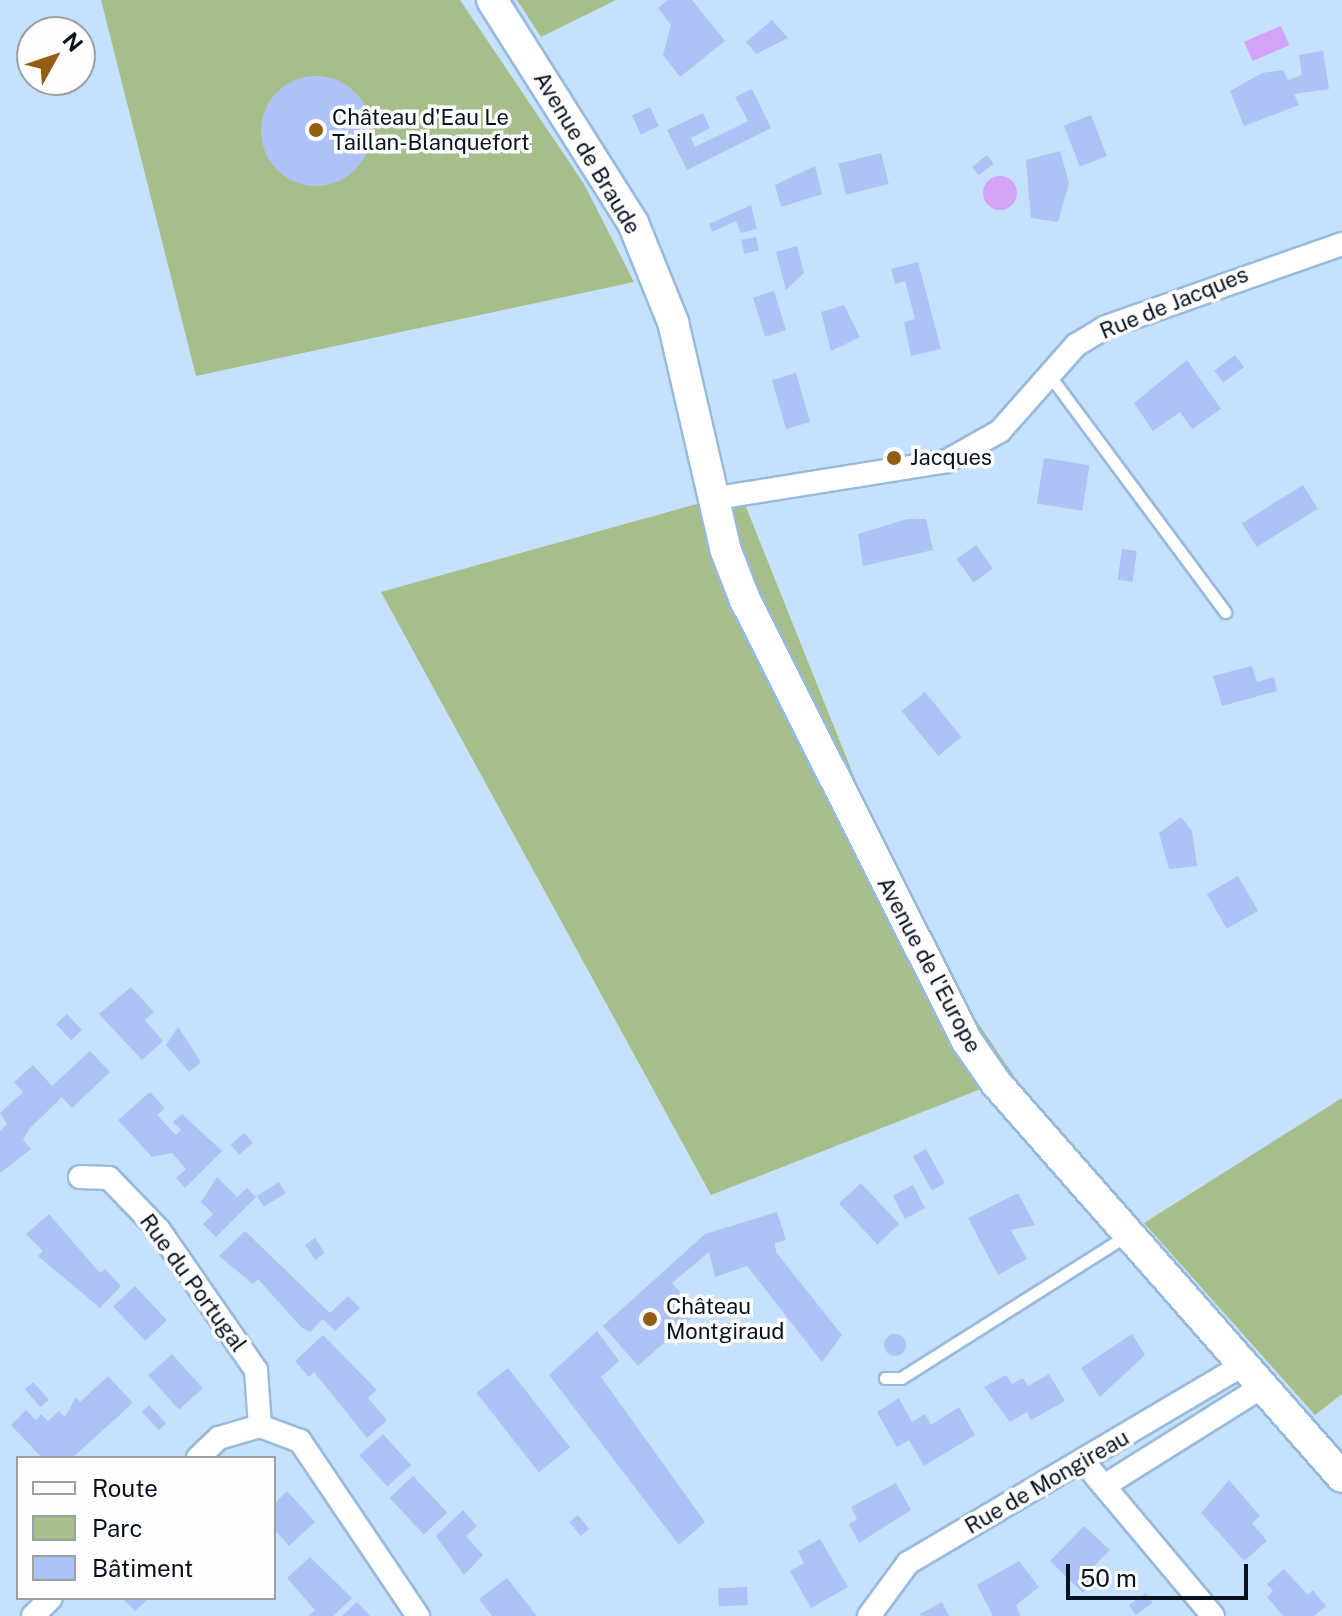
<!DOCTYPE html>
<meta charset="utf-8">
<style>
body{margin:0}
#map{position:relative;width:1342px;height:1616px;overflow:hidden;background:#c5e1fd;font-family:"Public Sans",sans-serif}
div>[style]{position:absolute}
.green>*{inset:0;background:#a5be8a}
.water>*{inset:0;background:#d2a3f9;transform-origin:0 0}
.round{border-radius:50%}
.building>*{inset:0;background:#afc2f6;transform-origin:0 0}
.roads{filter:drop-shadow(2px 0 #98badc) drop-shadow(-2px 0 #98badc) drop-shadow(0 2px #98badc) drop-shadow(0 -2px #98badc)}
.lane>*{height:11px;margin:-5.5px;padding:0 5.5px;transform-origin:5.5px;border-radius:5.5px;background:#fff}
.street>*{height:22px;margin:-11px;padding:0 11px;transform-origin:11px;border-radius:11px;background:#fff}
.secondary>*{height:30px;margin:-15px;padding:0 15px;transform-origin:15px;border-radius:15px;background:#fff}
.dots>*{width:22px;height:22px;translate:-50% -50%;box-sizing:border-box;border:4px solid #fefefe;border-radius:50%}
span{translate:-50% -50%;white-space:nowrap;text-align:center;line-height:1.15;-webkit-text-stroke:7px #fefefe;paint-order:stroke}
.poi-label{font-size:22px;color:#06121e}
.left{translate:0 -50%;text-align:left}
.street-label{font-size:22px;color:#06121e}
.legend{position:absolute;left:16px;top:1456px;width:260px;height:144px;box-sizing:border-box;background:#fefefe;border:2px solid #9ba0a4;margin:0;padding:10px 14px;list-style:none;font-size:24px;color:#06121e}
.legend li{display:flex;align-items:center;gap:16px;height:40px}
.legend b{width:40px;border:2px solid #9ba0a4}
.north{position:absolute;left:16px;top:16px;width:80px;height:80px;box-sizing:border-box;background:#fefefe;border:2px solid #9ba0a4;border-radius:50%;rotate:50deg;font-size:22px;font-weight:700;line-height:32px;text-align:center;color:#06121e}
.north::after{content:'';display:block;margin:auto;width:28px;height:36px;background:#935e13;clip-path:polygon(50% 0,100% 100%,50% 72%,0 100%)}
.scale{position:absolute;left:1066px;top:1564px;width:182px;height:36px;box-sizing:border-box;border:4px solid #06121e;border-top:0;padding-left:10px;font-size:24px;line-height:28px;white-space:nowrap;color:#06121e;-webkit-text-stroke:6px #fefefe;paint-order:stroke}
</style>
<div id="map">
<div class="green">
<i style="clip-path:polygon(101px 0,460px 0,584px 184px,634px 282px,196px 376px)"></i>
<i style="clip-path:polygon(517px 0,616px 0,541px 37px)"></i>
<i style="clip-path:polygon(740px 492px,883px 849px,963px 1001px,1014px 1076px,711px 1195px,381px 592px)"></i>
<i style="clip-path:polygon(1342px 1098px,1342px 1394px,1315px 1415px,1144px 1223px)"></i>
</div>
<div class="water">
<i style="left:1281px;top:26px;width:21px;height:40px;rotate:67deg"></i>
<i class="round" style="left:983px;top:176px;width:34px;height:34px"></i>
</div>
<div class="building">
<i style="clip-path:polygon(668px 0,692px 0,725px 41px,680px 77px,663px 55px,671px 25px,658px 8px)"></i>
<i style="clip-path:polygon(772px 20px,788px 38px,756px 54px,746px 42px)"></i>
<i style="clip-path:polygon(1323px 51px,1329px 89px,1294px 94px,1299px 105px,1244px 126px,1230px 91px,1262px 73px,1283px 70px,1288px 80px,1302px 75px,1299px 55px)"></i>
<i class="round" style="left:261px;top:76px;width:110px;height:110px"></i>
<i style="clip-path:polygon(752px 89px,771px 128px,687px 170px,667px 130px,703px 113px,710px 128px,691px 138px,695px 147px,748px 121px,735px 97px)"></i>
<i style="left:650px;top:107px;width:21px;height:20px;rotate:65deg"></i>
<i style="left:1091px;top:115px;width:44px;height:29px;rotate:69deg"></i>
<i style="clip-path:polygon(1060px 151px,1069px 183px,1058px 222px,1031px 218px,1026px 160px)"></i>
<i style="left:881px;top:153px;width:32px;height:44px;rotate:76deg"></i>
<i style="left:987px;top:155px;width:11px;height:19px;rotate:52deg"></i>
<i style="clip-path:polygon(815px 166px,822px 194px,781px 207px,775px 185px)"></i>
<i style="clip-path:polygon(751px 205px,757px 229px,741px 233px,736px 221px,712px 232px,709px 224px)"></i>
<i style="left:756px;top:237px;width:14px;height:15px;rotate:78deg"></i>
<i style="clip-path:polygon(797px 246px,804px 273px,786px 290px,776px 252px)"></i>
<i style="clip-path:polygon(918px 262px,941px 349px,911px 356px,904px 322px,915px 319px,905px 281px,895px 284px,891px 269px)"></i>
<i style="left:774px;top:291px;width:41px;height:22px;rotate:73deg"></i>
<i style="clip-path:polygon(844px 305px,860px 337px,831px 351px,821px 312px)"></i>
<i style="left:1235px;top:355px;width:15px;height:26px;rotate:53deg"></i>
<i style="clip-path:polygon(1187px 360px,1221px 409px,1192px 429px,1180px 412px,1153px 431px,1134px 403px)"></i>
<i style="left:796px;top:373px;width:51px;height:25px;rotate:74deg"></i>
<i style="left:1044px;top:458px;width:46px;height:46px;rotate:9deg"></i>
<i style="left:1303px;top:485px;width:28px;height:72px;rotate:58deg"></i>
<i style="clip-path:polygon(907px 519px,926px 519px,933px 550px,863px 566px,858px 534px)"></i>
<i style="left:976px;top:545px;width:29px;height:24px;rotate:54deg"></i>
<i style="left:1122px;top:549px;width:15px;height:31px;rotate:8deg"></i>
<i style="clip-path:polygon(1252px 666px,1257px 682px,1274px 677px,1277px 691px,1222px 706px,1213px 676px)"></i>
<i style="left:925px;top:692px;width:58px;height:30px;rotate:51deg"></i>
<i style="clip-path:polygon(1181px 817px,1192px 831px,1197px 866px,1169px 869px,1159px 833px)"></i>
<i style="left:1238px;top:876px;width:40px;height:36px;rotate:60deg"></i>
<i style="clip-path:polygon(131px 987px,154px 1012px,145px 1020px,163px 1041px,142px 1060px,99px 1014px)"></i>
<i style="left:67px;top:1014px;width:22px;height:15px;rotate:47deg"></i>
<i style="clip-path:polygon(178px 1027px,201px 1062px,189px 1072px,166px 1045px)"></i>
<i style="clip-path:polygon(90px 1051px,110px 1072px,72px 1108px,62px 1097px,29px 1129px,23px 1140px,31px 1149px,0 1173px,0 1131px,7px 1124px,0 1113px,23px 1092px,14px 1082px,33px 1065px,52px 1086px)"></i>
<i style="clip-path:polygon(150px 1092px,165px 1108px,157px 1115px,176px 1135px,181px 1130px,173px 1122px,182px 1114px,222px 1151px,185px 1188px,176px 1178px,186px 1169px,172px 1153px,152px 1157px,118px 1120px)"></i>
<i style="left:244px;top:1133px;width:13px;height:18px;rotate:48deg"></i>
<i style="left:926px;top:1149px;width:39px;height:15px;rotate:61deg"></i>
<i style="clip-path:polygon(217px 1177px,237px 1197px,247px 1188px,256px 1197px,216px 1237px,203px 1224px,213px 1214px,201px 1202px)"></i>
<i style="left:279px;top:1182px;width:13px;height:26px;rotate:58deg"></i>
<i style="left:861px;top:1183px;width:56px;height:30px;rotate:47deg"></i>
<i style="left:913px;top:1185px;width:26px;height:23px;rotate:62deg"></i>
<i style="clip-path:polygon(1018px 1193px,1035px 1225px,1011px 1230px,1027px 1259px,998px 1275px,968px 1218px)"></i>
<i style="clip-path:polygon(777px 1212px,786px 1240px,775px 1243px,776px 1252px,842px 1335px,822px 1362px,747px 1266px,715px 1277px,709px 1252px,672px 1283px,698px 1312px,638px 1366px,603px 1326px,705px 1234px)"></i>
<i style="clip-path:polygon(49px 1214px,100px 1273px,105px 1269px,121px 1286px,100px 1308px,38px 1256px,43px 1251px,26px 1234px)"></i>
<i style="clip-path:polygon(245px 1231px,330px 1313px,348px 1296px,360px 1308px,335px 1331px,323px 1319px,310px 1332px,301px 1327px,258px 1279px,253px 1284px,219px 1256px)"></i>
<i style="left:315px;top:1238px;width:18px;height:12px;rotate:56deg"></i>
<i style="left:135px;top:1286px;width:47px;height:30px;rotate:47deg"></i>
<i style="clip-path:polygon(597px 1331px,619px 1361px,601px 1377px,705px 1522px,679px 1545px,549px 1375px)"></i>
<i class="round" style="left:884px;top:1334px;width:22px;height:22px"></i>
<i style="clip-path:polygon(1132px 1334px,1145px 1355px,1100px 1397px,1081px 1368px)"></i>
<i style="clip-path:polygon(323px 1335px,377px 1390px,368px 1398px,387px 1420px,367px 1438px,314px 1372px,309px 1377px,295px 1361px)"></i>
<i style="left:172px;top:1354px;width:46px;height:32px;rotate:48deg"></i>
<i style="left:508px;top:1368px;width:101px;height:40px;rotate:52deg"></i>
<i style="clip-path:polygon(1049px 1374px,1065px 1401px,1031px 1420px,1027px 1412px,1010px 1422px,984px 1387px,1006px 1375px,1012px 1384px,1023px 1378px,1028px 1386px)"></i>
<i style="clip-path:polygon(108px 1376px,133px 1403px,72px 1458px,42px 1458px,11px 1425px,26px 1410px,36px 1420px,41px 1414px,48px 1421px,59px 1411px,65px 1417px,76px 1397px,80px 1402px)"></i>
<i style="left:33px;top:1382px;width:24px;height:11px;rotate:48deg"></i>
<i style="clip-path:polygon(899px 1398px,912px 1422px,925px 1414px,931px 1425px,959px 1407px,975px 1435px,924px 1466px,909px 1440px,897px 1447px,877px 1412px)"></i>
<i style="left:149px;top:1405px;width:25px;height:10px;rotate:47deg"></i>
<i style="left:383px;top:1434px;width:42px;height:32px;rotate:48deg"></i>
<i style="left:413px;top:1476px;width:50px;height:32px;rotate:47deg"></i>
<i style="clip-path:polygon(1229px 1480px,1260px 1516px,1252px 1523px,1267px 1541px,1244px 1561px,1201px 1513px)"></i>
<i style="clip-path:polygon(896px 1483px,911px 1510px,859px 1543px,849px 1524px,857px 1519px,851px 1507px)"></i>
<i style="clip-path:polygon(287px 1491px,315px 1522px,289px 1546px,274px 1529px,274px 1504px)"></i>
<i style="clip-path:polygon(463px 1510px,477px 1526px,466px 1536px,483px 1555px,464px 1575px,436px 1536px)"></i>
<i style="left:578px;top:1515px;width:18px;height:11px;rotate:52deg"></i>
<i style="clip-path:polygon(1084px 1526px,1110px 1550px,1090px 1570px,1098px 1577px,1083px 1593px,1050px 1561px)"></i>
<i style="clip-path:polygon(820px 1539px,848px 1587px,811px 1608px,790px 1571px,804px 1563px,798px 1551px)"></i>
<i style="clip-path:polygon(310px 1557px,352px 1598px,333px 1616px,308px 1616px,315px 1610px,287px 1578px)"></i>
<i style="clip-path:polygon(1019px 1561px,1039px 1587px,1016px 1605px,1021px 1616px,993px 1616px,977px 1585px)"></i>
<i style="clip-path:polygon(1284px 1569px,1308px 1595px,1313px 1590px,1326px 1606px,1314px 1616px,1283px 1616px,1267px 1597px,1273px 1591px,1267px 1584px)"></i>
<i style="clip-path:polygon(507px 1578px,537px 1616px,492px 1616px,479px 1599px)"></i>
<i style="left:747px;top:1587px;width:18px;height:29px;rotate:87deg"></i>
<i style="left:1146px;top:1593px;width:12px;height:21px;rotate:55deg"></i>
<i style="clip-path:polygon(122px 1598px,149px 1598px,135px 1611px)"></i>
<i style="clip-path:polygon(357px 1602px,370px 1616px,342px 1616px)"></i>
<i style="clip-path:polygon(942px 1602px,949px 1616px,921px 1616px,920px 1614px)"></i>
</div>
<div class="roads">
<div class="lane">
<i style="left:1050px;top:376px;width:294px;rotate:53.4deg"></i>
<i style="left:885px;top:1378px;width:16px"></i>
<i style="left:901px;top:1378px;width:267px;rotate:-32.3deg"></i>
</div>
<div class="street">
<i style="left:717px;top:498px;width:233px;rotate:-9.1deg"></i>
<i style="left:947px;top:461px;width:61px;rotate:-29.5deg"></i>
<i style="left:1000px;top:431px;width:115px;rotate:-48.5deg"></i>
<i style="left:1076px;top:345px;width:35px;rotate:-31deg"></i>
<i style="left:1106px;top:327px;width:250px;rotate:-19.4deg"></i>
<i style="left:80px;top:1177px;width:29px;rotate:2deg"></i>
<i style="left:109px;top:1178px;width:72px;rotate:46.1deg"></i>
<i style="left:159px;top:1230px;width:170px;rotate:55.3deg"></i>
<i style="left:256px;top:1370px;width:56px;rotate:85.9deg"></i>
<i style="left:198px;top:1458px;width:29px;rotate:-44deg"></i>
<i style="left:219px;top:1438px;width:43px;rotate:-16.3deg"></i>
<i style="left:260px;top:1426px;width:43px;rotate:20.6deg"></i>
<i style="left:300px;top:1441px;width:211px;rotate:56deg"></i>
<i style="left:1083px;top:1461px;width:202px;rotate:50deg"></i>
<i style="left:1104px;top:1486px;width:186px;rotate:-32.1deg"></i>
<i style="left:33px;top:1616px;width:25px;rotate:-45deg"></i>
<i style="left:869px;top:1616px;width:66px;rotate:-53.7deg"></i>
<i style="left:908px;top:1563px;width:389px;rotate:-30.6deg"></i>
</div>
<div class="secondary">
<i style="left:492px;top:0;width:264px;rotate:57.7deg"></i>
<i style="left:633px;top:223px;width:107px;rotate:68deg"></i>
<i style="left:673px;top:322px;width:235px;rotate:77deg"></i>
<i style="left:726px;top:551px;width:53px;rotate:68.8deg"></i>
<i style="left:745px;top:600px;width:494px;rotate:63.3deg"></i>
<i style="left:967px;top:1041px;width:51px;rotate:55.4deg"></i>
<i style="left:996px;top:1083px;width:524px;rotate:48.71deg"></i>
</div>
</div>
<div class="dots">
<i style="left:316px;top:130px;background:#935e13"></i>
<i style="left:894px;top:458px;background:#935e13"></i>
<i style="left:650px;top:1319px;background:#935e13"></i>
</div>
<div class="poi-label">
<span class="left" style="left:332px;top:130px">Château d'Eau Le<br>Taillan-Blanquefort</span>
<span class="left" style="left:910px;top:458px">Jacques</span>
<span class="left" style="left:666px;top:1319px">Château<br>Montgiraud</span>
</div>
<div class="street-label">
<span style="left:587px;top:153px;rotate:59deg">Avenue de Braude</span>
<span style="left:1174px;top:303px;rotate:-22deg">Rue de Jacques</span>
<span style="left:929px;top:965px;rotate:62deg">Avenue de l'Europe</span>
<span style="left:193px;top:1283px;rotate:54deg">Rue du Portugal</span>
<span style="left:1047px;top:1482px;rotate:-30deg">Rue de Mongireau</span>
</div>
<ul class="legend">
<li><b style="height:10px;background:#fff"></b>Route</li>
<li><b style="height:22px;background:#a5be8a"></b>Parc</li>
<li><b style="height:22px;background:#afc2f6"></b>Bâtiment</li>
</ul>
<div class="north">N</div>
<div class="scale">50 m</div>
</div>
